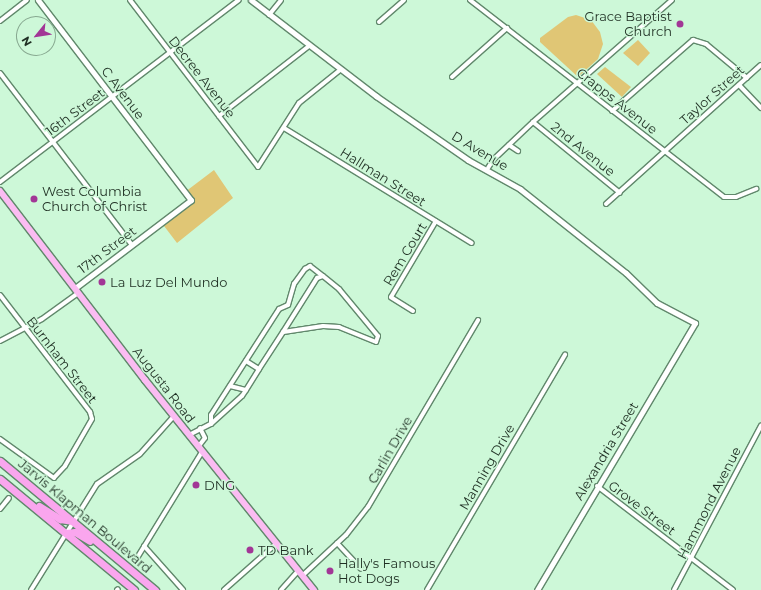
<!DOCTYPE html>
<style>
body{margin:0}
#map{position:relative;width:761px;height:590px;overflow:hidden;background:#cdf8d8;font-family:Montserrat,sans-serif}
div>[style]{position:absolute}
.green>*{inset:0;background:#e0c675}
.roads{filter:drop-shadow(1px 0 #61886c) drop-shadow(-1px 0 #61886c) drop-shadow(0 1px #61886c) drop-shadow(0 -1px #61886c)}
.minor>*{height:4px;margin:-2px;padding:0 2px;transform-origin:2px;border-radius:2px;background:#fff}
.tertiary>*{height:5px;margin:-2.5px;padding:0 2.5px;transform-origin:2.5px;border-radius:2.5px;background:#fff}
.primary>*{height:6px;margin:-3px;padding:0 3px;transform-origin:3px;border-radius:3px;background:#fbbcf2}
.trunk>*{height:7px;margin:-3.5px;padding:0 3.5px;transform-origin:3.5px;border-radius:3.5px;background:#faa6ee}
.dots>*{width:11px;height:11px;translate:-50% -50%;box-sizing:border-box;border:2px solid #cdf8d8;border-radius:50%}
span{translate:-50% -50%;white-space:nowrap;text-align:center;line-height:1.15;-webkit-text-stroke:3px #cdf8d8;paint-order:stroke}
.poi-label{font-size:13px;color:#1f2f23}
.right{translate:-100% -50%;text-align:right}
.left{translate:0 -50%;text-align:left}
.street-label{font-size:13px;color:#1f2f23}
.north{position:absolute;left:16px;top:16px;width:40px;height:40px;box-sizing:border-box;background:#cdf8d8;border:1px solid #87a890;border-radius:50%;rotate:240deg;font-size:11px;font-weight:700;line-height:16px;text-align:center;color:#1f2f23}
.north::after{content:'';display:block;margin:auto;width:14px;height:18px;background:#a23696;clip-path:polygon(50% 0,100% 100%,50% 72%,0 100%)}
</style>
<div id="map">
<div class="green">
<i style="clip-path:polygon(576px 15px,591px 20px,600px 32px,603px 44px,598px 59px,578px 77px,540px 42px,540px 38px,568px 17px)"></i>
<i style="clip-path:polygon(638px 40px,650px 53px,638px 66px,623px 53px)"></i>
<i style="clip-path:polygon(605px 67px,631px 87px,622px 97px,597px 74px)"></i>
<i style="clip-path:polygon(214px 170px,233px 198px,177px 243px,161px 222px,191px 200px,185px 192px)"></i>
</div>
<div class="roads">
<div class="minor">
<i style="left:130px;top:0;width:210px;rotate:52.5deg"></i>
<i style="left:258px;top:167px;width:76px;rotate:-57.4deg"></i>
<i style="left:299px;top:103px;width:53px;rotate:-38.8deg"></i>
<i style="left:470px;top:0;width:321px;rotate:37.8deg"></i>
<i style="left:724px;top:197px;width:12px"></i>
<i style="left:736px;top:197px;width:22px;rotate:-22deg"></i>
<i style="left:269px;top:15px;width:19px;rotate:-51deg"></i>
<i style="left:0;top:21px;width:34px;rotate:-38deg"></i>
<i style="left:379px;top:22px;width:33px;rotate:-41deg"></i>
<i style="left:0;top:73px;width:217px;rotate:52.5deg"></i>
<i style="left:452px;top:77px;width:74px;rotate:-41.7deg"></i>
<i style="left:739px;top:85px;width:32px;rotate:46deg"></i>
<i style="left:612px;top:111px;width:108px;rotate:-41.2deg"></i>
<i style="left:693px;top:40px;width:14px;rotate:17deg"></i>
<i style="left:706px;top:44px;width:53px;rotate:39.7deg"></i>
<i style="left:219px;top:116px;width:114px;rotate:-37.9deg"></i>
<i style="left:533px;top:122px;width:112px;rotate:39.2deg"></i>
<i style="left:284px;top:128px;width:220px;rotate:31.5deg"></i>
<i style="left:509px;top:145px;width:11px;rotate:34deg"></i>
<i style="left:488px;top:168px;width:9px;rotate:-58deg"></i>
<i style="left:493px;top:160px;width:55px;rotate:-43.5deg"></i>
<i style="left:533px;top:122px;width:185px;rotate:-41.3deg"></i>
<i style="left:0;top:182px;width:300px;rotate:-37.3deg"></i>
<i style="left:606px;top:204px;width:208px;rotate:-41.9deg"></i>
<i style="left:0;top:295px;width:148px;rotate:52.4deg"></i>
<i style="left:90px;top:412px;width:7px;rotate:74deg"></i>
<i style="left:92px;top:419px;width:54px;rotate:119.9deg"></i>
<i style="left:65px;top:466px;width:16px;rotate:133deg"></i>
<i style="left:54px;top:478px;width:67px;rotate:-144.2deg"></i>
<i style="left:413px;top:311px;width:26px;rotate:-148deg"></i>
<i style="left:391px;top:297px;width:88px;rotate:-59.4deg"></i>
<i style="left:0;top:341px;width:47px;rotate:-27.6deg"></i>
<i style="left:42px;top:319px;width:44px;rotate:-35.8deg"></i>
<i style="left:246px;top:361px;width:15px;rotate:32deg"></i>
<i style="left:230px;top:386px;width:16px;rotate:14deg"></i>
<i style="left:211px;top:424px;width:9px;rotate:-90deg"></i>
<i style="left:211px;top:415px;width:126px;rotate:-57.3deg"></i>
<i style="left:279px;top:309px;width:10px;rotate:-24deg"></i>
<i style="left:288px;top:305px;width:22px;rotate:-74deg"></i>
<i style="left:294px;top:284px;width:19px;rotate:-54deg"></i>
<i style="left:305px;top:269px;width:6px;rotate:-31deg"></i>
<i style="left:310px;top:266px;width:16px;rotate:38deg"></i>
<i style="left:189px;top:435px;width:25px;rotate:-27deg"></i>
<i style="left:211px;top:424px;width:42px;rotate:-42.1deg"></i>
<i style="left:242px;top:396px;width:7px;rotate:-56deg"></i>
<i style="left:246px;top:390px;width:25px;rotate:-58deg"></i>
<i style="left:259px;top:369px;width:44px;rotate:-57deg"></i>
<i style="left:283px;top:332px;width:64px;rotate:-57.8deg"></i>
<i style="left:317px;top:278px;width:6px;rotate:-18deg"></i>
<i style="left:323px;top:276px;width:21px;rotate:39deg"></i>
<i style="left:339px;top:289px;width:61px;rotate:50.3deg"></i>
<i style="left:378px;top:336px;width:6px;rotate:108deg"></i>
<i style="left:376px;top:342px;width:40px;rotate:-158deg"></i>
<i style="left:339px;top:327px;width:16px;rotate:-176deg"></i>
<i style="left:323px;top:326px;width:40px;rotate:171.5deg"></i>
<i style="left:198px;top:447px;width:11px;rotate:-52deg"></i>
<i style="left:205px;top:438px;width:11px;rotate:-117deg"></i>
<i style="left:597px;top:486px;width:171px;rotate:37.4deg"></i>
<i style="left:0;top:509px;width:14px;rotate:-51deg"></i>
<i style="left:337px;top:543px;width:35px;rotate:47deg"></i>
<i style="left:144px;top:546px;width:59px;rotate:48.4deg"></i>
<i style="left:137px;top:558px;width:124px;rotate:-58.5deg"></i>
<i style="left:302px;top:576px;width:60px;rotate:-43deg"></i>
<i style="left:346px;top:535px;width:36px;rotate:-52deg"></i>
<i style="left:368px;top:507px;width:217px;rotate:-59.5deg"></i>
<i style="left:31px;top:590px;width:125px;rotate:-58.1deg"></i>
<i style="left:97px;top:484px;width:52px;rotate:-34.9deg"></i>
<i style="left:140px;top:454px;width:51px;rotate:-48.2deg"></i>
<i style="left:117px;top:590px;width:1px;rotate:-45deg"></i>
<i style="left:224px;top:590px;width:69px;rotate:-41.5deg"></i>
<i style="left:281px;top:590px;width:25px;rotate:-48deg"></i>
<i style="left:427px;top:590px;width:273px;rotate:-59.6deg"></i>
<i style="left:674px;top:590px;width:186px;rotate:-62.1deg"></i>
</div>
<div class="tertiary">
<i style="left:38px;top:0;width:252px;rotate:52.6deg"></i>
<i style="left:191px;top:200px;width:146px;rotate:142.8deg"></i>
<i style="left:251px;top:0;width:158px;rotate:37.5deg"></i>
<i style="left:376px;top:96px;width:112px;rotate:34.8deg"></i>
<i style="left:468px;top:160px;width:60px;rotate:29.1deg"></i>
<i style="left:520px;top:189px;width:135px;rotate:38.4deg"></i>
<i style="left:626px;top:273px;width:43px;rotate:44.1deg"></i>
<i style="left:657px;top:303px;width:43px;rotate:27.8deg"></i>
<i style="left:695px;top:323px;width:310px;rotate:120.6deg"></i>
</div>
<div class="primary">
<i style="left:0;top:191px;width:238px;rotate:52.5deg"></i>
<i style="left:145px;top:380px;width:270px;rotate:51.2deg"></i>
</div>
<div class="trunk">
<i style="left:0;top:461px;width:202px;rotate:39.8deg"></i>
<i style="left:0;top:479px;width:174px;rotate:39.6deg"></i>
<i style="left:39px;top:506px;width:25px;rotate:32deg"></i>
<i style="left:60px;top:519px;width:13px;rotate:9deg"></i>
<i style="left:66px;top:533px;width:9px;rotate:-6deg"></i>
<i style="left:75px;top:532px;width:17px;rotate:31deg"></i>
</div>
</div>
<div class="dots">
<i style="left:680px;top:24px;background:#a23696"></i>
<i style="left:34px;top:199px;background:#a23696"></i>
<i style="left:102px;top:282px;background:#a23696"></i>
<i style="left:196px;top:485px;background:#a23696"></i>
<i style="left:250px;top:550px;background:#a23696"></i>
<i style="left:330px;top:571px;background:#a23696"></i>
</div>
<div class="poi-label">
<span class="right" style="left:672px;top:24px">Grace Baptist<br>Church</span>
<span class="left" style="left:42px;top:199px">West Columbia<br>Church of Christ</span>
<span class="left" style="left:110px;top:282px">La Luz Del Mundo</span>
<span class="left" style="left:204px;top:485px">DNG</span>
<span class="left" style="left:258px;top:550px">TD Bank</span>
<span class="left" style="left:338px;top:571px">Hally's Famous<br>Hot Dogs</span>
</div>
<div class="street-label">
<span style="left:202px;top:77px;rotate:52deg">Decree Avenue</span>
<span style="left:123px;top:93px;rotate:53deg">C Avenue</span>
<span style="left:712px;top:95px;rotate:-42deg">Taylor Street</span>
<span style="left:617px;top:101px;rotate:38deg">Crapps Avenue</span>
<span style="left:75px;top:112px;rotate:-37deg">16th Street</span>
<span style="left:583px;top:149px;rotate:39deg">2nd Avenue</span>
<span style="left:480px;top:151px;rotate:31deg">D Avenue</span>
<span style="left:383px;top:177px;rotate:32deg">Hallman Street</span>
<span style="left:107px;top:250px;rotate:-37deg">17th Street</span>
<span style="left:405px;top:254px;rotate:-59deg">Rem Court</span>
<span style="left:62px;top:360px;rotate:52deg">Burnham Street</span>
<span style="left:164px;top:385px;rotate:52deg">Augusta Road</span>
<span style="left:390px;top:450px;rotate:-60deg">Carlin Drive</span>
<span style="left:606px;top:451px;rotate:-59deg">Alexandria Street</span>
<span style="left:487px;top:467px;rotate:-60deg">Manning Drive</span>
<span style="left:709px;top:503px;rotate:-63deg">Hammond Avenue</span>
<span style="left:642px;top:508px;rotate:37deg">Grove Street</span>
<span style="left:85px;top:516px;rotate:40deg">Jarvis Klapman Boulevard</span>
</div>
<div class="north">N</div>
</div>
